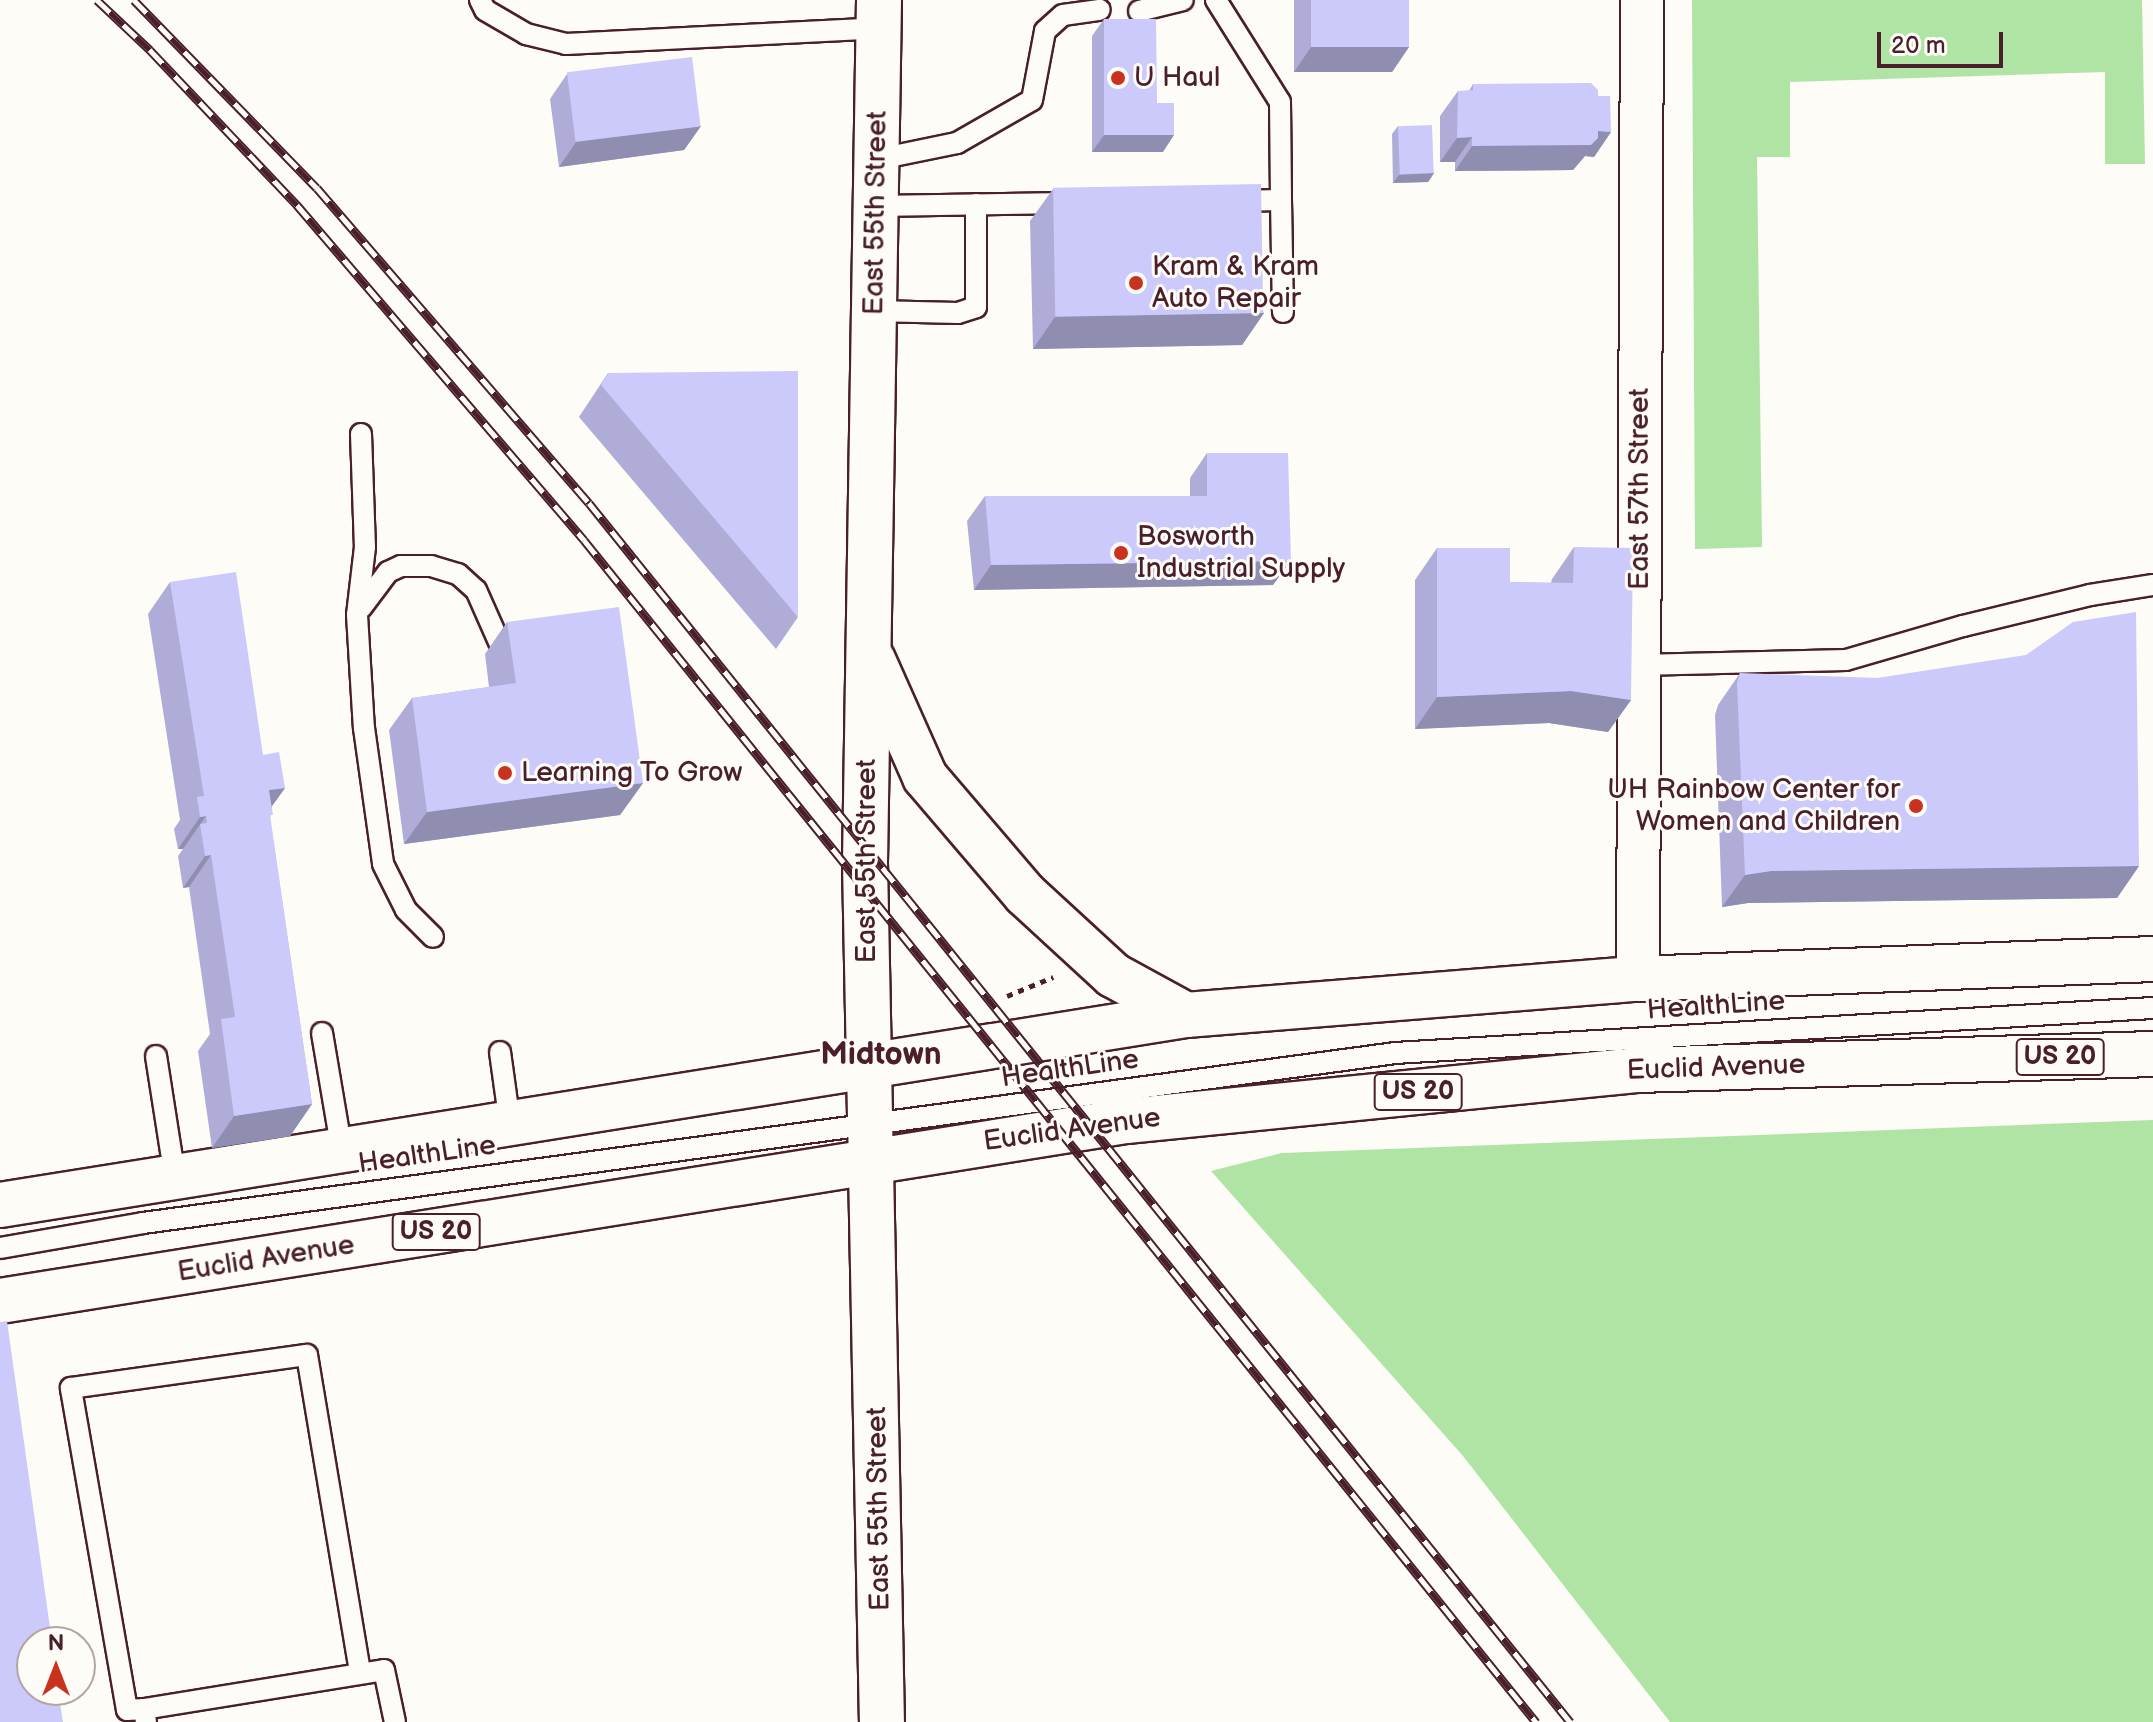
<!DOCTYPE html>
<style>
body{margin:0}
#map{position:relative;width:2153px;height:1722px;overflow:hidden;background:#fdfcf7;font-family:"Balsamiq Sans",sans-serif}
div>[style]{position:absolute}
.green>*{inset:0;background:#b0e4a5}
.path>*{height:5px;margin-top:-2.5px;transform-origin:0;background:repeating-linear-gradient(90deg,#4a1f2b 0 6px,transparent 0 12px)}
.roads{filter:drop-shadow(2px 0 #4a1f2b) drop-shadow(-2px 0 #4a1f2b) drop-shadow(0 2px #4a1f2b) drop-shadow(0 -2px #4a1f2b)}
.lane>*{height:20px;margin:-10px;padding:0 10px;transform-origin:10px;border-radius:10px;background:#fdfcf7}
.street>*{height:42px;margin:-21px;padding:0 21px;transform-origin:21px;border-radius:21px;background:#fdfcf7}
.primary>*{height:44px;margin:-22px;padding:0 22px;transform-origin:22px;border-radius:22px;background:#fdfcf7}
.rail>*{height:9px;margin-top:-4.5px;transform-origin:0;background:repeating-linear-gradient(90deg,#fdfcf7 0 18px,#4a1f2b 0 36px);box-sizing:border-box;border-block:2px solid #4a1f2b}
.wall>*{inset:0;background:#afadd8}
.shaded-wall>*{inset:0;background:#8f8db0}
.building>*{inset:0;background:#ccc9fb;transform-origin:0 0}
.dots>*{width:22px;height:22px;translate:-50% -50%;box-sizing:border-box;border:4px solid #fdfcf7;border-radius:50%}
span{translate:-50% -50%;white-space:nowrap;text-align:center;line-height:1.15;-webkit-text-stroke:6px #fdfcf7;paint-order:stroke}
.shield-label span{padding:2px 6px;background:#fdfcf7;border:2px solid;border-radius:6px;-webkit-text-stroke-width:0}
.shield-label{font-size:26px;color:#4a1f2b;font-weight:700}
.poi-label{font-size:28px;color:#4a1f2b}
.left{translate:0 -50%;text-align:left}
.right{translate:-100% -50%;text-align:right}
.street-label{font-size:28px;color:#4a1f2b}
.quarter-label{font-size:32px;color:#4a1f2b;font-weight:700}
.north{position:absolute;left:16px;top:1626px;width:80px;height:80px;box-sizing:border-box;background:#fdfcf7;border:2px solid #b5a4a5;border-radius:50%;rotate:0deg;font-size:22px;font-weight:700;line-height:32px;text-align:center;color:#4a1f2b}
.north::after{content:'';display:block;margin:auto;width:28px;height:36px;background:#c8321e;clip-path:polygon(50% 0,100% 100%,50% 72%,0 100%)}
.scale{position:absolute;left:1877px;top:32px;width:126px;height:36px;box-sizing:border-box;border:4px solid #4a1f2b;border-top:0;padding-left:10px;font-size:24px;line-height:28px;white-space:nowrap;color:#4a1f2b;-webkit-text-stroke:6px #fdfcf7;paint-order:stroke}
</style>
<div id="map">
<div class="green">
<i style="clip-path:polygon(1692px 0,2142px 0,2145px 164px,2105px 164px,2105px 72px,1790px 82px,1790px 157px,1757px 157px,1762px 547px,1695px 549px)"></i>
<i style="clip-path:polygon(2153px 1120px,2153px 1722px,1670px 1722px,1463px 1456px,1211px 1171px,1282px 1153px)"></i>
</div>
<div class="path">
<i style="left:1007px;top:996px;width:50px;rotate:-22.4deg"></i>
</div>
<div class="roads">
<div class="lane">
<i style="left:480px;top:0;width:11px;rotate:63deg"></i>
<i style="left:485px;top:10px;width:48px;rotate:30.3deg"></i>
<i style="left:526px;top:34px;width:41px;rotate:14deg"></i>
<i style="left:566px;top:44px;width:313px;rotate:-2.9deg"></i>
<i style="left:1216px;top:0;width:120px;rotate:57.9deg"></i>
<i style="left:1280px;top:102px;width:98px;rotate:89.4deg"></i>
<i style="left:1139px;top:11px;width:45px;rotate:-14deg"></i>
<i style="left:879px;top:159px;width:80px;rotate:-11.6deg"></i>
<i style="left:957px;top:143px;width:86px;rotate:-29.8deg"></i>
<i style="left:1032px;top:100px;width:70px;rotate:-79.3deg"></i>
<i style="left:1045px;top:31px;width:24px;rotate:-42deg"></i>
<i style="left:1063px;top:15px;width:37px;rotate:-8deg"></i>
<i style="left:1235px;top:201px;width:46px;rotate:-1.2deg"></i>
<i style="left:1281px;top:200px;width:112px;rotate:89deg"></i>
<i style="left:875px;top:206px;width:192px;rotate:-0.9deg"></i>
<i style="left:874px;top:311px;width:84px;rotate:1.4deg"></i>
<i style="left:958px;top:313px;width:19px;rotate:-18deg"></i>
<i style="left:976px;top:307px;width:103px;rotate:-90deg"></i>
<i style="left:361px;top:434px;width:113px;rotate:88deg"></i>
<i style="left:365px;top:547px;width:68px;rotate:96.7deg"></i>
<i style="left:357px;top:615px;width:113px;rotate:86.5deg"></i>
<i style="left:364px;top:728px;width:137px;rotate:82deg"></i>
<i style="left:383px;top:864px;width:51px;rotate:63.4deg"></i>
<i style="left:406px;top:910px;width:38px;rotate:45deg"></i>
<i style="left:361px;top:608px;width:45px;rotate:-53.1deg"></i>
<i style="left:388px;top:572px;width:14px;rotate:-25deg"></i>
<i style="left:401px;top:566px;width:30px"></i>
<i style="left:431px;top:566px;width:28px;rotate:17deg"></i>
<i style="left:458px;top:574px;width:24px;rotate:42deg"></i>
<i style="left:476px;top:590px;width:57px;rotate:66.1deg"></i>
<i style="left:1639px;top:665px;width:207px;rotate:-1.4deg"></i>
<i style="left:1846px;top:660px;width:122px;rotate:-16.2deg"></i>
<i style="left:1963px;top:626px;width:131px;rotate:-13.7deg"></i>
<i style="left:2090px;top:595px;width:64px;rotate:-9deg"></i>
<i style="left:322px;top:1033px;width:120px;rotate:80.4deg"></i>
<i style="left:500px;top:1052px;width:73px;rotate:82.1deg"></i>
<i style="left:156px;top:1056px;width:123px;rotate:81.1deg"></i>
<i style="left:0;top:1248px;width:145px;rotate:-9.9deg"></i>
<i style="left:143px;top:1223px;width:1263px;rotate:-7.73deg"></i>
<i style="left:1395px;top:1053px;width:759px;rotate:-3.4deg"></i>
<i style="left:144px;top:1709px;width:17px;rotate:177deg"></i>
<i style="left:127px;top:1710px;width:327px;rotate:-99.9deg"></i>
<i style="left:71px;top:1388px;width:238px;rotate:-8deg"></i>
<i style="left:307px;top:1355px;width:322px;rotate:80.5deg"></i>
<i style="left:146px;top:1722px;width:13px;rotate:-99deg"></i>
<i style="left:144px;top:1709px;width:243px;rotate:-9.2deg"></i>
<i style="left:384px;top:1670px;width:53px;rotate:78.1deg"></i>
</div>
<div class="street">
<i style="left:1638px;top:979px;width:979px;rotate:-89.77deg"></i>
</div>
<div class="primary">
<i style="left:879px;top:0;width:863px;rotate:90.93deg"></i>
<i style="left:865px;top:863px;width:859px;rotate:88.87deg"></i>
<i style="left:873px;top:660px;width:128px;rotate:66deg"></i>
<i style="left:925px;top:777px;width:154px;rotate:49.5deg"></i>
<i style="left:1025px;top:894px;width:120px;rotate:42.6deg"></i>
<i style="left:1113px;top:975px;width:83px;rotate:28.7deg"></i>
<i style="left:0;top:1205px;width:1201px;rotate:-9.1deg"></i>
<i style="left:1186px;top:1015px;width:453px;rotate:-4.6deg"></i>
<i style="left:1638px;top:979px;width:515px;rotate:-2.22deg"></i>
<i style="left:0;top:1301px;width:1140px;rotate:-9.08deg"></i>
<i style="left:1126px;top:1121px;width:515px;rotate:-5.69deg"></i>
<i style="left:1638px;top:1070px;width:515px;rotate:-1.78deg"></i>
</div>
</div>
<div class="rail">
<i style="left:97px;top:0;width:73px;rotate:43.3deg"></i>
<i style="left:150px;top:50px;width:214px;rotate:46.5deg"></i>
<i style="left:297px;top:205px;width:441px;rotate:49.4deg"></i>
<i style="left:584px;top:540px;width:1518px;rotate:51.15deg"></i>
<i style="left:134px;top:0;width:262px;rotate:45.8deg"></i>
<i style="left:317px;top:188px;width:416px;rotate:49.2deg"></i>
<i style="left:589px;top:503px;width:1565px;rotate:51.17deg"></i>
</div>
<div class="wall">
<i style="clip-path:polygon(1294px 0,1409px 0,1409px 47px,1392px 72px,1294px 72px)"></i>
<i style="clip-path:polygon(1104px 19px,1157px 103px,1163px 152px,1092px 152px,1092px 36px)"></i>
<i style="clip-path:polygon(567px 74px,701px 126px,684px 150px,559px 167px,550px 99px)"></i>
<i style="clip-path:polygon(1473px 84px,1598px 96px,1611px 132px,1594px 157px,1585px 156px,1573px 170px,1455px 171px,1455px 162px,1440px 162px,1440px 116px,1458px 91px,1469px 91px)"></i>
<i style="clip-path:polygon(1398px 126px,1434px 173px,1428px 182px,1393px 183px,1392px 134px)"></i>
<i style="clip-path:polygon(1053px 189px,1264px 313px,1242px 345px,1033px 349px,1030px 221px)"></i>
<i style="clip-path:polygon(608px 373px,798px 617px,776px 649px,579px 417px)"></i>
<i style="clip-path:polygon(1207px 453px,1273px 585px,974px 590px,967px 521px,985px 496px,1190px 496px,1190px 478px)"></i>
<i style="clip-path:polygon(1574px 547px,1631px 700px,1608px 732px,1549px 723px,1415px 729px,1415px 580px,1437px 548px,1510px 582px,1551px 583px,1552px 579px)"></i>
<i style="clip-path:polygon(170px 582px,263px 755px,285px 788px,272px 806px,270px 819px,312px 1104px,290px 1136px,212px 1148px,198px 1051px,210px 1034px,189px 887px,183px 888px,178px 856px,183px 849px,178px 849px,174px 829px,180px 820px,148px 614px)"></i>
<i style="clip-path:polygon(507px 622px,643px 783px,620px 815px,404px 844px,389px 730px,412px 698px,489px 687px,485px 654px)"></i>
<i style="clip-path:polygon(1740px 673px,2139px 866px,2117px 898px,1748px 903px,1722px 907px,1715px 715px,1718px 705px)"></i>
</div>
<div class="shaded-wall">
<i style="clip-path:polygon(1311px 47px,1409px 47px,1392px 72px,1294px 72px)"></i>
<i style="clip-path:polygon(701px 126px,684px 150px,559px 167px,576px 142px)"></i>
<i style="clip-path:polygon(1598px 131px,1611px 132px,1594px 157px,1585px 156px,1573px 170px,1455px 171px,1472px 146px)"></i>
<i style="clip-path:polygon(1104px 135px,1174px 135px,1163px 152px,1092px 152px)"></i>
<i style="clip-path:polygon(1472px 137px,1455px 162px,1440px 162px,1457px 138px)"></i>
<i style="clip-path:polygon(1434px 173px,1428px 182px,1393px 183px,1399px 175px)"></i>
<i style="clip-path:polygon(1264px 313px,1242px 345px,1033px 349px,1055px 317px)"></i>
<i style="clip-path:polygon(1291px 561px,1273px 585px,974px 590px,991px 565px)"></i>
<i style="clip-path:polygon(1571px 691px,1631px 700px,1608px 732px,1549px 723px,1415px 729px,1437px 697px)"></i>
<i style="clip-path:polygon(643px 783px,620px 815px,404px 844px,427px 812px)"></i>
<i style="clip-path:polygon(285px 788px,262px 820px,269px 790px)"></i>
<i style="clip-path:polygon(206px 816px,183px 849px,178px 849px,200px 817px)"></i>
<i style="clip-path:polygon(211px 855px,189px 887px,183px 888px,205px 856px)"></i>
<i style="clip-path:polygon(2139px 866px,2117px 898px,1748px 903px,1722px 907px,1745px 875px,1771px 871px)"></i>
<i style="clip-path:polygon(312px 1104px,290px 1136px,212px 1148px,234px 1116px)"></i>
</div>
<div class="building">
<i style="left:1311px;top:0;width:98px;height:47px"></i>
<i style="clip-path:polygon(1104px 19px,1156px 19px,1157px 103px,1174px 103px,1174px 135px,1104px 135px)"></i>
<i style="left:692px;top:57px;width:70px;height:126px;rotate:83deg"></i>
<i style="clip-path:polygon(1591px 83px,1598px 90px,1598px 96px,1610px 96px,1611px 132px,1598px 131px,1598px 138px,1591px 145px,1472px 146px,1472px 137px,1457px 138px,1458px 91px,1473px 90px,1473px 84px)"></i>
<i style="left:1432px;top:125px;width:48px;height:34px;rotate:88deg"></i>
<i style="left:1261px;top:184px;width:129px;height:208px;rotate:89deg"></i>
<i style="clip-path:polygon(798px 371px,798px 617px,601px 385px,608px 373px)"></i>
<i style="clip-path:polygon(1207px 453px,1288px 453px,1291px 561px,991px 565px,985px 496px,1207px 496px)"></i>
<i style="clip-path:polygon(1574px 547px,1633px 548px,1631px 700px,1571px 691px,1437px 697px,1437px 548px,1510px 548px,1510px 582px,1573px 583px)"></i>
<i style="clip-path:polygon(236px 572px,263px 755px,279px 752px,285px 788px,269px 790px,273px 815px,270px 815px,312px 1104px,234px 1116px,221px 1019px,235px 1017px,211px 855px,205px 856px,200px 824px,207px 823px,206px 816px,200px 817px,197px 797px,204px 796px,170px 582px)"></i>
<i style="clip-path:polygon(619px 607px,643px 783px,427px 812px,412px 698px,516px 683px,507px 622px)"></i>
<i style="clip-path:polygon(2136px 612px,2139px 866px,1771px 871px,1745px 875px,1737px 683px,1740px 673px,1877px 678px,2026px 655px,2073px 622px)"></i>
<i style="clip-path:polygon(7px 1321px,52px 1642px,32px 1642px,32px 1690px,58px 1690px,63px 1722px,0 1722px,0 1322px)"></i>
</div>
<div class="dots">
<i style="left:1118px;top:78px;background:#c8321e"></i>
<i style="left:1136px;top:283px;background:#c8321e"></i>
<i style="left:1121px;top:553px;background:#c8321e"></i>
<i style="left:505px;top:773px;background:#c8321e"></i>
<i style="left:1916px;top:806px;background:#c8321e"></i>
</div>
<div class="shield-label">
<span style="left:2060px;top:1057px">US 20</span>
<span style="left:1418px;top:1092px">US 20</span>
<span style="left:436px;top:1232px">US 20</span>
</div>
<div class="poi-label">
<span class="left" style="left:1134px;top:78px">U Haul</span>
<span class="left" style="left:1152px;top:283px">Kram &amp; Kram<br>Auto Repair</span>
<span class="left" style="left:1137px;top:553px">Bosworth<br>Industrial Supply</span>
<span class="left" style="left:521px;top:773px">Learning To Grow</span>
<span class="right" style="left:1900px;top:806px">UH Rainbow Center for<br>Women and Children</span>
</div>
<div class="street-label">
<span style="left:876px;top:213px;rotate:-89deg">East 55th Street</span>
<span style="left:1640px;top:489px;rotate:-90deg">East 57th Street</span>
<span style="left:867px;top:861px;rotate:-90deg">East 55th Street</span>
<span style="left:1716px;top:1006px;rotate:-4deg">HealthLine</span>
<span style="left:1716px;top:1068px;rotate:-2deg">Euclid Avenue</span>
<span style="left:1070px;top:1069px;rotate:-8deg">HealthLine</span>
<span style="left:1072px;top:1130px;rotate:-8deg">Euclid Avenue</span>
<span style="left:427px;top:1155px;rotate:-8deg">HealthLine</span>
<span style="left:266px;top:1259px;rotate:-9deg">Euclid Avenue</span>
<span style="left:879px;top:1509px;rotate:-91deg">East 55th Street</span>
</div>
<div class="quarter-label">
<span style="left:881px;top:1055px">Midtown</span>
</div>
<div class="north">N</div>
<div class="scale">20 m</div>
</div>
